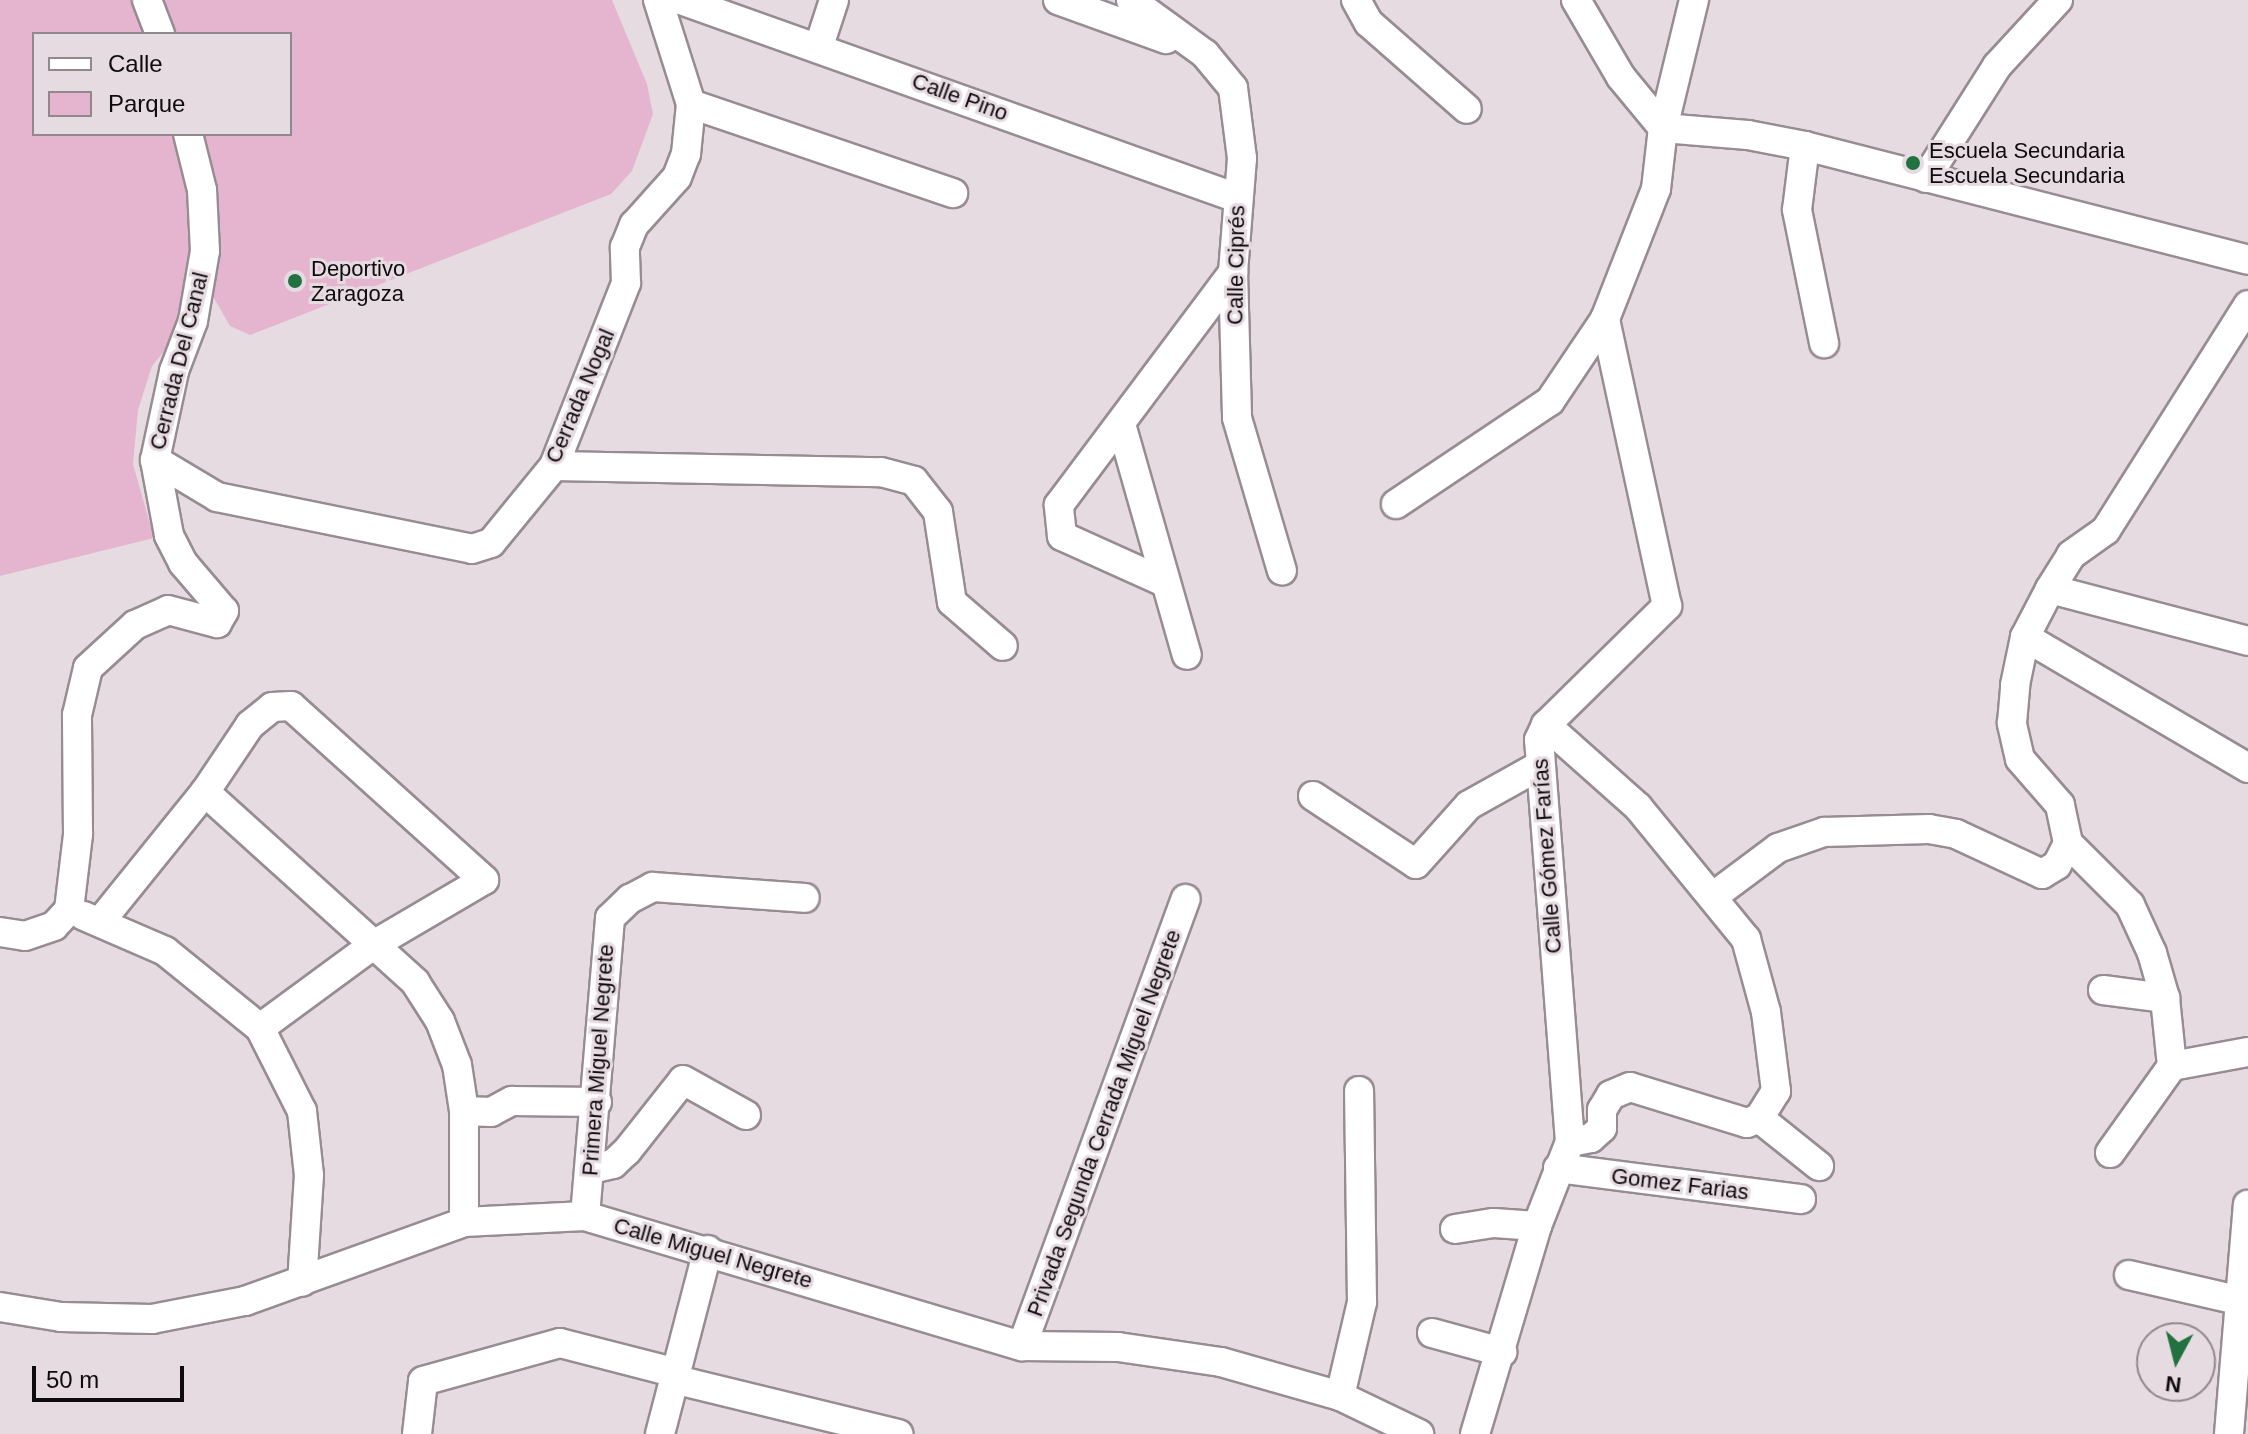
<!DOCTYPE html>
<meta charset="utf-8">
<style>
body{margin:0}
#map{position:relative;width:2248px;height:1434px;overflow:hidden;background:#e7dbe2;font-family:Arial,sans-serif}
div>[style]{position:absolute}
.green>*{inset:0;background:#e5b5d0}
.roads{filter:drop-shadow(2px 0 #978c92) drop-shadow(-2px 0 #978c92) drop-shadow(0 2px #978c92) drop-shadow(0 -2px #978c92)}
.minor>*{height:28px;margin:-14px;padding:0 14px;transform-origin:14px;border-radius:14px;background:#fff}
.dots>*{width:22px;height:22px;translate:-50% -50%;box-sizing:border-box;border:4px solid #e7dbe2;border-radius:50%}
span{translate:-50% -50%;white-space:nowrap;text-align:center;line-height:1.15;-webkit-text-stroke:6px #e7dbe2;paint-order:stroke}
.street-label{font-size:22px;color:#0f0b0d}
.poi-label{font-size:22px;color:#0f0b0d}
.left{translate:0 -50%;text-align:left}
.legend{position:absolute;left:32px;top:32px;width:260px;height:104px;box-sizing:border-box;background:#e7dbe2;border:2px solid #91888d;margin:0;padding:10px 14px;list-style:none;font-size:24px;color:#0f0b0d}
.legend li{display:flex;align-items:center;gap:16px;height:40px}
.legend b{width:40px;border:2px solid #91888d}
.north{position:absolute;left:2136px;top:1322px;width:80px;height:80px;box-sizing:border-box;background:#e7dbe2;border:2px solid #91888d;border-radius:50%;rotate:187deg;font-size:22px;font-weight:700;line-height:32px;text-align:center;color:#0f0b0d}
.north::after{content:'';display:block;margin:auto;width:28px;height:36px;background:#227141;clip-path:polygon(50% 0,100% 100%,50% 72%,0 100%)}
.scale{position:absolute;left:32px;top:1366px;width:152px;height:36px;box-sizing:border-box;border:4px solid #0f0b0d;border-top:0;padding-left:10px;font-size:24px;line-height:28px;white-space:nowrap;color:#0f0b0d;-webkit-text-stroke:6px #e7dbe2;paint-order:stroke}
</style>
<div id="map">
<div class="green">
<i style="clip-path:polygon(evenodd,0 0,612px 0,647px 84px,653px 114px,632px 171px,611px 194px,250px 335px,230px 326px,211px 293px,185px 305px,169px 345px,152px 366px,138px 410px,133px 464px,154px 538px,0 576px,0 0,34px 34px,290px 34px,290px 134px,34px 134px,34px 34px)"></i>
</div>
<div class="roads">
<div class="minor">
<i style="left:147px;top:0;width:36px;rotate:69deg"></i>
<i style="left:681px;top:0;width:590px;rotate:19.6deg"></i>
<i style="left:1058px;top:0;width:115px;rotate:19.9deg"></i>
<i style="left:1131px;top:0;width:92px;rotate:36.1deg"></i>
<i style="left:1205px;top:54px;width:44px;rotate:50.5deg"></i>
<i style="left:1233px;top:88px;width:71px;rotate:82.7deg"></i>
<i style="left:1242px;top:158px;width:114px;rotate:94.5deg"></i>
<i style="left:1233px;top:272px;width:146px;rotate:88.4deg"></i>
<i style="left:1237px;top:418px;width:159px;rotate:73.6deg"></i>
<i style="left:1356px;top:0;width:26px;rotate:61deg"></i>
<i style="left:1369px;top:23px;width:130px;rotate:41.3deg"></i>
<i style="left:1576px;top:0;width:89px;rotate:59.7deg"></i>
<i style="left:1621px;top:77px;width:66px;rotate:50.5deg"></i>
<i style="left:1663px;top:128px;width:85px;rotate:4.7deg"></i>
<i style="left:1748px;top:135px;width:58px;rotate:10.9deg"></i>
<i style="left:1805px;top:146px;width:457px;rotate:14.4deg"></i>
<i style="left:819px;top:46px;width:48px;rotate:-71.9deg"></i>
<i style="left:691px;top:104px;width:277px;rotate:18.8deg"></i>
<i style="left:1805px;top:146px;width:64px;rotate:97.1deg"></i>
<i style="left:1797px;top:210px;width:136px;rotate:78.5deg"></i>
<i style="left:1926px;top:178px;width:133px;rotate:-57.6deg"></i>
<i style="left:1997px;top:66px;width:90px;rotate:-47.3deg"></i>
<i style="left:1121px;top:424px;width:240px;rotate:74.1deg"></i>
<i style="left:155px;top:460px;width:72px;rotate:30.8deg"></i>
<i style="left:217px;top:497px;width:260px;rotate:11.5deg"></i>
<i style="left:472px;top:549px;width:20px;rotate:-18deg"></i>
<i style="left:491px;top:543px;width:99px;rotate:-50.7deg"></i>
<i style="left:554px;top:466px;width:197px;rotate:-68.5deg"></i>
<i style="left:626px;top:283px;width:36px;rotate:-92deg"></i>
<i style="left:625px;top:247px;width:24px;rotate:-68deg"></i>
<i style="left:634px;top:225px;width:64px;rotate:-48.1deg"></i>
<i style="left:677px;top:177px;width:25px;rotate:-69deg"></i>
<i style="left:686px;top:154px;width:50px;rotate:-84.3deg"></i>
<i style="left:691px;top:104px;width:109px;rotate:-107.6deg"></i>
<i style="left:554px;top:466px;width:327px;rotate:1.1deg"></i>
<i style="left:881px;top:472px;width:34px;rotate:15deg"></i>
<i style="left:914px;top:481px;width:39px;rotate:52deg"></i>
<i style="left:938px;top:512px;width:91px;rotate:81.2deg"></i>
<i style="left:952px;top:602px;width:67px;rotate:40.8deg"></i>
<i style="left:1396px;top:504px;width:185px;rotate:-33.8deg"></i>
<i style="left:1550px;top:401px;width:99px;rotate:-56.1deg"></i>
<i style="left:1164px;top:582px;width:112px;rotate:-155.7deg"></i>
<i style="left:1062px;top:536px;width:31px;rotate:-96deg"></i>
<i style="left:1059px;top:505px;width:291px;rotate:-53.2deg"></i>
<i style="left:2050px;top:589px;width:205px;rotate:14.7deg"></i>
<i style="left:2025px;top:637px;width:259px;rotate:30.4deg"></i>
<i style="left:1546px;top:725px;width:123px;rotate:41.7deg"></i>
<i style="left:1638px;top:807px;width:171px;rotate:50.7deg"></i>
<i style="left:1746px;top:939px;width:76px;rotate:74.7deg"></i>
<i style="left:1766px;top:1012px;width:80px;rotate:82.8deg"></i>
<i style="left:1776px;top:1091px;width:32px;rotate:122deg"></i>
<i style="left:1759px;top:1118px;width:13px;rotate:157deg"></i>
<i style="left:1747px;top:1123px;width:122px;rotate:-162.9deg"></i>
<i style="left:1630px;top:1087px;width:21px;rotate:157deg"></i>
<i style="left:1611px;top:1095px;width:17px;rotate:121deg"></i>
<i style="left:1602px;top:1110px;width:18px;rotate:90deg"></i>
<i style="left:1602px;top:1128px;width:15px;rotate:138deg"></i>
<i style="left:1591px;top:1138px;width:21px;rotate:169deg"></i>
<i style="left:205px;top:792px;width:283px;rotate:42.1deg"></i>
<i style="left:415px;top:982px;width:46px;rotate:57.3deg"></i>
<i style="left:440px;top:1021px;width:47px;rotate:68.9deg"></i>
<i style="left:457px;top:1065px;width:47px;rotate:81.3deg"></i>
<i style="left:464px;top:1111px;width:111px;rotate:90deg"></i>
<i style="left:1313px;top:796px;width:123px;rotate:33.4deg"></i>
<i style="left:1416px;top:864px;width:79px;rotate:-48.1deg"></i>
<i style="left:1469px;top:805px;width:80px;rotate:-29.1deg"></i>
<i style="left:1715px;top:895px;width:79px;rotate:-36.7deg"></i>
<i style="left:1778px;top:848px;width:49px;rotate:-19.2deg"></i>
<i style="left:1824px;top:832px;width:105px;rotate:-1.6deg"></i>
<i style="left:1929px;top:829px;width:27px;rotate:10deg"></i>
<i style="left:1956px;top:834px;width:95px;rotate:24.9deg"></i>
<i style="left:2042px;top:874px;width:17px;rotate:-31deg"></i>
<i style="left:2057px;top:865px;width:25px;rotate:-63deg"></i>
<i style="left:84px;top:916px;width:88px;rotate:23.4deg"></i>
<i style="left:165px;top:951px;width:122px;rotate:39deg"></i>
<i style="left:260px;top:1028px;width:93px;rotate:63.2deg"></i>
<i style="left:302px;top:1111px;width:64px;rotate:83.8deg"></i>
<i style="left:309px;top:1175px;width:107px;rotate:93.7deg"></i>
<i style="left:100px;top:922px;width:167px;rotate:-51.1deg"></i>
<i style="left:205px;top:792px;width:81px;rotate:-56.1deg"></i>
<i style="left:250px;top:725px;width:28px;rotate:-39deg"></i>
<i style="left:272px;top:707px;width:19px;rotate:-3deg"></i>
<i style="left:291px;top:706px;width:260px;rotate:42deg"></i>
<i style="left:484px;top:880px;width:129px;rotate:149.6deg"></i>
<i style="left:373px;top:945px;width:140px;rotate:143.7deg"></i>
<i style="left:0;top:932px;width:25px;rotate:9deg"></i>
<i style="left:25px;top:936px;width:31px;rotate:-19deg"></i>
<i style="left:54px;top:926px;width:22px;rotate:-47deg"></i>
<i style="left:69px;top:910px;width:77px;rotate:-83.2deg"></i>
<i style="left:78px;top:834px;width:119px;rotate:-90.5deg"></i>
<i style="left:77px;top:715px;width:48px;rotate:-76.8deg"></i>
<i style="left:88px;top:668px;width:64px;rotate:-42.5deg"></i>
<i style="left:135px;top:625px;width:36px;rotate:-24deg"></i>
<i style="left:168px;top:610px;width:51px;rotate:14.9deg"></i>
<i style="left:217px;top:623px;width:14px;rotate:-60deg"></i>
<i style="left:224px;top:611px;width:63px;rotate:-130.5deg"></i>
<i style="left:183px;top:563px;width:31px;rotate:-117deg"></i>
<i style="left:169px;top:535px;width:76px;rotate:-100.6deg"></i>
<i style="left:155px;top:460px;width:91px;rotate:-77.9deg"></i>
<i style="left:174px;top:371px;width:53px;rotate:-69.2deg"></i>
<i style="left:193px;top:321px;width:71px;rotate:-80.3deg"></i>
<i style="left:205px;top:251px;width:61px;rotate:-92.8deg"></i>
<i style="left:202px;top:190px;width:58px;rotate:-104deg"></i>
<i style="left:2103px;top:990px;width:63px;rotate:7.4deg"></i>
<i style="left:2172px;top:1066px;width:68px;rotate:-95.9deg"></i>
<i style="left:2165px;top:998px;width:47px;rotate:-106.1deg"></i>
<i style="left:2152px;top:953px;width:53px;rotate:-114.6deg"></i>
<i style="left:2130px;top:905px;width:88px;rotate:-135deg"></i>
<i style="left:2068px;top:843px;width:39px;rotate:-102deg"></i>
<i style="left:2060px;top:805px;width:61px;rotate:-131deg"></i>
<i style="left:2020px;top:759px;width:37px;rotate:-103deg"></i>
<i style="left:2012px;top:723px;width:38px;rotate:-85deg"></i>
<i style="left:2015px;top:685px;width:49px;rotate:-78.2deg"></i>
<i style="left:2025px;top:637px;width:54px;rotate:-62.5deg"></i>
<i style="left:2050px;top:589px;width:40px;rotate:-58deg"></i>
<i style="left:2071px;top:555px;width:43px;rotate:-35.5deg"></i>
<i style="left:2106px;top:530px;width:266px;rotate:-57.7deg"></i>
<i style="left:2172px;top:1066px;width:77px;rotate:-10.4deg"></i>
<i style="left:464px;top:1111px;width:27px;rotate:2deg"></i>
<i style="left:491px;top:1112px;width:24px;rotate:-28deg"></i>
<i style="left:512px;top:1101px;width:85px;rotate:0.7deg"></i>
<i style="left:1759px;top:1118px;width:77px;rotate:38.7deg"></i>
<i style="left:2110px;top:1153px;width:107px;rotate:-54.5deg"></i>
<i style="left:1558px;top:1168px;width:245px;rotate:7.3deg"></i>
<i style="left:591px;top:1169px;width:23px;rotate:-13deg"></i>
<i style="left:613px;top:1164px;width:19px;rotate:-43deg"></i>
<i style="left:627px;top:1151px;width:90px;rotate:-51.7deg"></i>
<i style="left:683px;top:1080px;width:72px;rotate:29.1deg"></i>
<i style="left:585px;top:1216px;width:299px;rotate:-85.2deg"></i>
<i style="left:610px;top:918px;width:28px;rotate:-44deg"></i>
<i style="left:630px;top:899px;width:26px;rotate:-28deg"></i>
<i style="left:653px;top:887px;width:152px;rotate:4.1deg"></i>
<i style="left:1455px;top:1229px;width:39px;rotate:-9deg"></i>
<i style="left:1494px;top:1223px;width:43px;rotate:4deg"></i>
<i style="left:2129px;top:1275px;width:111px;rotate:13deg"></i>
<i style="left:0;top:1307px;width:62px;rotate:9.3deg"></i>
<i style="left:61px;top:1317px;width:91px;rotate:1.3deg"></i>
<i style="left:152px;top:1319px;width:95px;rotate:-11deg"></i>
<i style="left:245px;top:1301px;width:233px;rotate:-19.8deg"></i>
<i style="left:464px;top:1222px;width:121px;rotate:-2.8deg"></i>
<i style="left:585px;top:1216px;width:456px;rotate:16.6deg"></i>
<i style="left:1022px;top:1346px;width:96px;rotate:0.6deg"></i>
<i style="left:1118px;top:1347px;width:104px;rotate:8.3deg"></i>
<i style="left:1221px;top:1362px;width:124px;rotate:15.9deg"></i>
<i style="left:1340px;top:1396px;width:88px;rotate:25.7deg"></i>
<i style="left:1432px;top:1333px;width:73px;rotate:15.2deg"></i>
<i style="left:1022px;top:1346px;width:476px;rotate:-69.9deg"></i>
<i style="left:1340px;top:1396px;width:97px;rotate:-76.8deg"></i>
<i style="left:1362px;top:1302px;width:211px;rotate:-90.8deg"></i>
<i style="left:417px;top:1434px;width:53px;rotate:-83.5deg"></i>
<i style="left:423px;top:1381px;width:142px;rotate:-15.5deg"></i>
<i style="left:560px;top:1343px;width:108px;rotate:14.4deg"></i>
<i style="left:665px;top:1370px;width:16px;rotate:40deg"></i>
<i style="left:677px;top:1380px;width:228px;rotate:13.7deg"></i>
<i style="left:660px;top:1434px;width:190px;rotate:-75.4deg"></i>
<i style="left:1475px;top:1434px;width:217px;rotate:-73.4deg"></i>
<i style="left:1537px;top:1226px;width:90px;rotate:-68.6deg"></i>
<i style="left:1570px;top:1142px;width:403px;rotate:-94.4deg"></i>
<i style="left:1539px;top:740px;width:17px;rotate:-65deg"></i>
<i style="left:1546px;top:725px;width:170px;rotate:-44.5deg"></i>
<i style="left:1667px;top:606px;width:294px;rotate:-102.2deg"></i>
<i style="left:1605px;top:319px;width:140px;rotate:-68.6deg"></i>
<i style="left:1656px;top:189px;width:61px;rotate:-83.5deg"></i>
<i style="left:1663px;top:128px;width:132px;rotate:-76.4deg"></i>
<i style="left:2229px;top:1434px;width:230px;rotate:-85.3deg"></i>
</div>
</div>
<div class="dots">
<i style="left:1913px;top:163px;background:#227141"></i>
<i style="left:295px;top:281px;background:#227141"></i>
</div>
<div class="street-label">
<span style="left:960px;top:97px;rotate:20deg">Calle Pino</span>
<span style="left:1236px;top:265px;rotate:-89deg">Calle Ciprés</span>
<span style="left:179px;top:361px;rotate:-76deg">Cerrada Del Canal</span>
<span style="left:580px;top:396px;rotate:-67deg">Cerrada Nogal</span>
<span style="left:1547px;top:856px;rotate:-94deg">Calle Gómez Farías</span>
<span style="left:598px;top:1060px;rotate:-86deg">Primera Miguel Negrete</span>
<span style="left:1104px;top:1123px;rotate:-70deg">Privada Segunda Cerrada Miguel Negrete</span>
<span style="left:1680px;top:1184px;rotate:7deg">Gomez Farias</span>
<span style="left:713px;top:1253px;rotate:16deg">Calle Miguel Negrete</span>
</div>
<div class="poi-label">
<span class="left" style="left:1929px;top:163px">Escuela Secundaria<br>Escuela Secundaria</span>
<span class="left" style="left:311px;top:281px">Deportivo<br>Zaragoza</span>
</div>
<ul class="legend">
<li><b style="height:10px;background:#fff"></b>Calle</li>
<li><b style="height:22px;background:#e5b5d0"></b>Parque</li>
</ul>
<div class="north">N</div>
<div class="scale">50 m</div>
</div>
